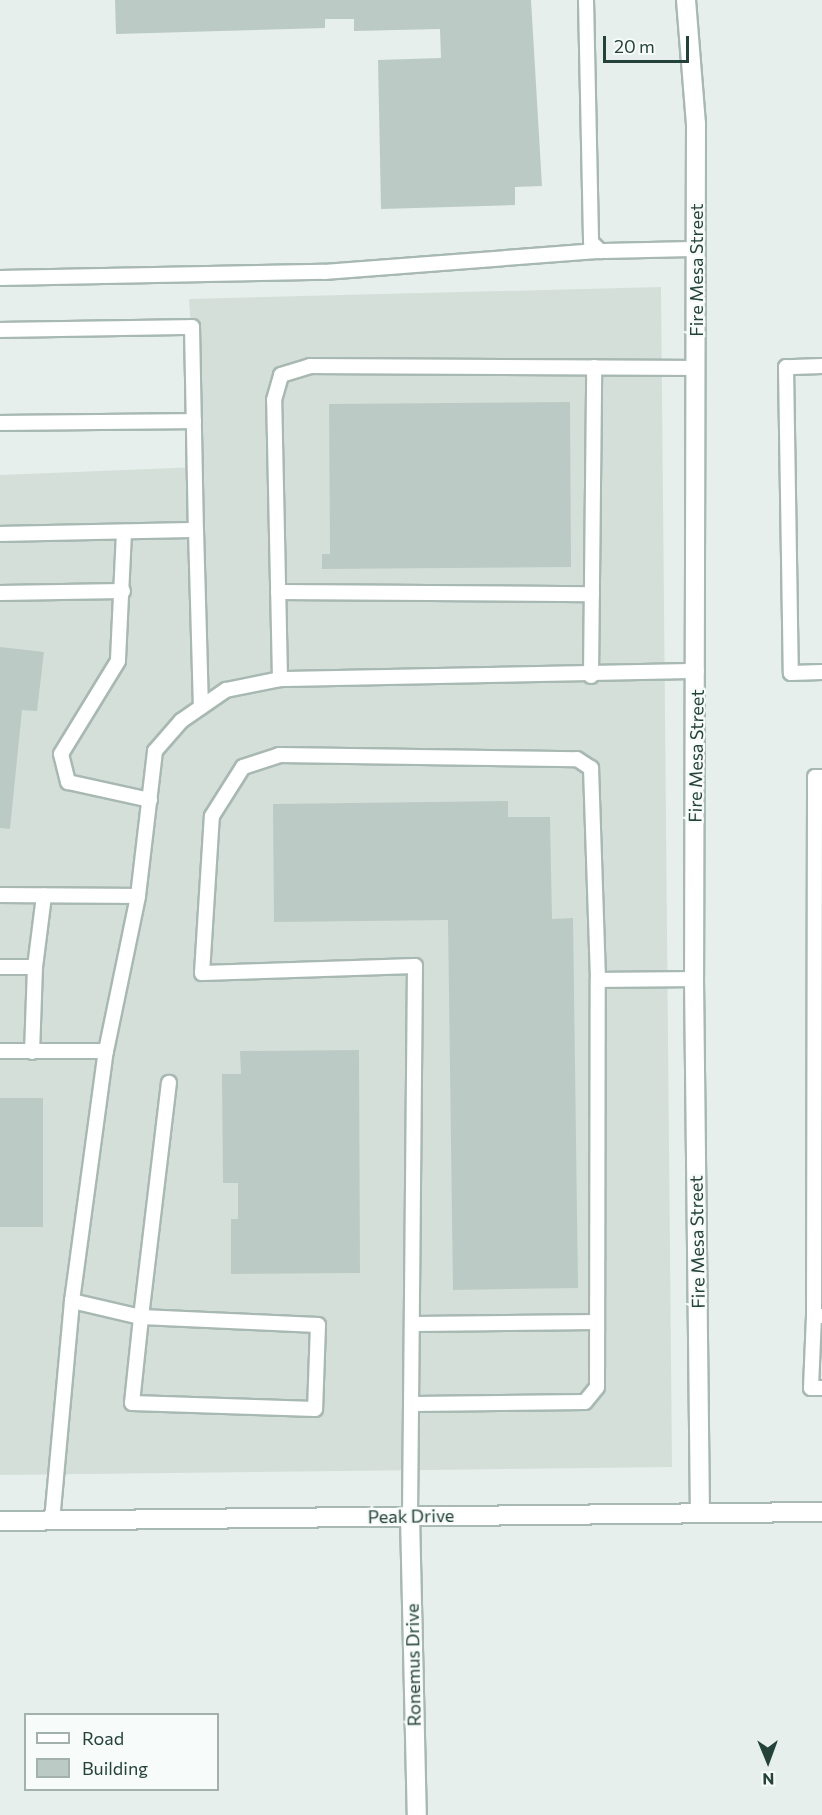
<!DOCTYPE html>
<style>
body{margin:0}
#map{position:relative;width:822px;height:1815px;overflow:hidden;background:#e6efeb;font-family:Commissioner,sans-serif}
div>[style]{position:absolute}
.built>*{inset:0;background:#d4dfda}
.building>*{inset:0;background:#bbcac4;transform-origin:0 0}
.roads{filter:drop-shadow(2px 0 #a8b8b2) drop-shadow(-2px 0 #a8b8b2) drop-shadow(0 2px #a8b8b2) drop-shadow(0 -2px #a8b8b2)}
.lane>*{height:14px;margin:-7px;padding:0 7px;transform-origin:7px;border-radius:7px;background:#fff}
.street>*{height:18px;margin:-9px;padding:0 9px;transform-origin:9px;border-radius:9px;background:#fff}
.secondary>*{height:18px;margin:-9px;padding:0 9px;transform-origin:9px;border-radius:9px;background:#fff}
span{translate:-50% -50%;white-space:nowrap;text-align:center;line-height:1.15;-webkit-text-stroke:4.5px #f7fbf9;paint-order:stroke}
.street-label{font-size:18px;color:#24423a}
.legend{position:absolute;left:24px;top:1713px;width:195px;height:78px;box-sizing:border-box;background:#f7fbf9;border:2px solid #a3b1ad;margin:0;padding:8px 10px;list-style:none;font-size:18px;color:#24423a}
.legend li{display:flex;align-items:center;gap:12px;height:30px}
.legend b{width:30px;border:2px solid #a3b1ad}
.north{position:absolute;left:738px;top:1731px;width:60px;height:60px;-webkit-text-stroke:4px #f7fbf9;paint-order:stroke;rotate:179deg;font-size:16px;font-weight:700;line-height:24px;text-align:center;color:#24423a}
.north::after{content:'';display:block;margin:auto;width:21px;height:27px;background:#24423a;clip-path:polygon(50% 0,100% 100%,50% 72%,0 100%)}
.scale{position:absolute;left:603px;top:36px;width:86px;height:27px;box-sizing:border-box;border:3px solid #24423a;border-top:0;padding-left:8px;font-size:18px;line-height:21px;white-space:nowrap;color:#24423a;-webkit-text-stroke:4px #f7fbf9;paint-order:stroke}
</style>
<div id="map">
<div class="built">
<i style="clip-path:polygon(661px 287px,672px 1467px,0 1475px,0 475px,200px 467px,189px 299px)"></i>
</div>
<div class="building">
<i style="clip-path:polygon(115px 0,531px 0,542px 186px,515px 187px,515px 205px,381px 209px,378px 60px,441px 58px,440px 29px,354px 31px,354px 19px,325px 19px,325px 28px,116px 34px)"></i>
<i style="clip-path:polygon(570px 402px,571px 567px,322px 569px,322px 554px,330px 554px,329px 404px)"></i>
<i style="clip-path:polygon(0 647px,44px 652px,37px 711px,22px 710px,10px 829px,0 828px)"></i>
<i style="clip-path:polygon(508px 801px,508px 817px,550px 817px,552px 919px,573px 918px,578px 1288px,453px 1290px,448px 920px,274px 922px,273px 804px)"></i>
<i style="clip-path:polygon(359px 1050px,360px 1273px,231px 1274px,231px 1219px,238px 1219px,238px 1183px,223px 1183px,222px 1074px,241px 1074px,240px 1051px)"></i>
<i style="left:43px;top:1098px;width:129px;height:43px;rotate:90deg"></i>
</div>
<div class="roads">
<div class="lane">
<i style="left:586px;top:0;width:242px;rotate:88.8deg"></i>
<i style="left:591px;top:242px;width:13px;rotate:45deg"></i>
<i style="left:600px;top:251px;width:96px;rotate:-1.2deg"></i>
<i style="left:0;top:278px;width:324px;rotate:-1.1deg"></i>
<i style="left:324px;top:272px;width:277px;rotate:-4.4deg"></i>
<i style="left:0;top:330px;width:192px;rotate:-0.9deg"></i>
<i style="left:192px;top:327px;width:203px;rotate:88.9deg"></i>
<i style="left:822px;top:366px;width:36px;rotate:178deg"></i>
<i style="left:786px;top:367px;width:306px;rotate:89.1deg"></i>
<i style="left:791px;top:673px;width:31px;rotate:-2deg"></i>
<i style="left:0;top:423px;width:194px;rotate:-0.6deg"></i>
<i style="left:124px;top:532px;width:129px;rotate:92.7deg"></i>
<i style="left:118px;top:661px;width:109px;rotate:121.5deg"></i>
<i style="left:61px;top:754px;width:29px;rotate:76deg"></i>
<i style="left:68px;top:782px;width:84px;rotate:12.4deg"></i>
<i style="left:0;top:534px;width:196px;rotate:-1.2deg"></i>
<i style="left:196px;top:530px;width:177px;rotate:88.4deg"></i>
<i style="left:278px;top:592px;width:314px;rotate:0.4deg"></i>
<i style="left:0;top:593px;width:123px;rotate:-0.9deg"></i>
<i style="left:591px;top:676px;width:309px;rotate:-89.4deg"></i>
<i style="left:280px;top:679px;width:279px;rotate:-91.2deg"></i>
<i style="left:274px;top:400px;width:26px;rotate:-74deg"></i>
<i style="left:281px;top:375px;width:30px;rotate:-17deg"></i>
<i style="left:310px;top:366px;width:386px;rotate:0.3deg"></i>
<i style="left:0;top:895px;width:138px;rotate:0.4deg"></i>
<i style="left:0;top:967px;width:35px"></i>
<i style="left:35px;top:967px;width:85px;rotate:92deg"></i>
<i style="left:35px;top:967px;width:72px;rotate:-82.8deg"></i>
<i style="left:0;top:1051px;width:106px"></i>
<i style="left:72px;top:1301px;width:71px;rotate:13.1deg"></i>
<i style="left:141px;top:1317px;width:177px;rotate:2.6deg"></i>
<i style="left:318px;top:1325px;width:84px;rotate:92deg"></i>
<i style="left:315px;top:1409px;width:183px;rotate:-178.1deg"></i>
<i style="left:132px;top:1403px;width:86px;rotate:-84deg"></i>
<i style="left:141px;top:1317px;width:236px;rotate:-83.2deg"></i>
<i style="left:814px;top:1316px;width:539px;rotate:-89.89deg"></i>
<i style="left:815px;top:777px;width:7px"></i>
<i style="left:822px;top:1316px;width:8px;rotate:180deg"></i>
<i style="left:814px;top:1316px;width:72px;rotate:92.4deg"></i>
<i style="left:811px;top:1388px;width:11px"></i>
<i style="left:415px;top:1324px;width:182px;rotate:-0.6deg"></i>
<i style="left:415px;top:1404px;width:170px;rotate:-0.7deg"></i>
<i style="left:585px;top:1402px;width:19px;rotate:-51deg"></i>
<i style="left:597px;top:1387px;width:407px;rotate:-89.9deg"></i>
<i style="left:410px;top:1516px;width:550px;rotate:-89.48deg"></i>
<i style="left:415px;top:966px;width:213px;rotate:178.1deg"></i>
<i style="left:202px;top:973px;width:157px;rotate:-86.4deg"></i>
<i style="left:212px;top:816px;width:58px;rotate:-57.7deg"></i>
<i style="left:243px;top:767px;width:38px;rotate:-18deg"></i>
<i style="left:279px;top:755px;width:298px;rotate:0.8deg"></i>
<i style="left:577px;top:759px;width:17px;rotate:33deg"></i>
<i style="left:591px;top:768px;width:212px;rotate:88.1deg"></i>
<i style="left:598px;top:980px;width:96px;rotate:-0.6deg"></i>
<i style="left:52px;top:1521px;width:221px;rotate:-84.8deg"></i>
<i style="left:72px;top:1301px;width:252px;rotate:-82.3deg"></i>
<i style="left:106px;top:1051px;width:158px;rotate:-78.3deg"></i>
<i style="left:138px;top:896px;width:146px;rotate:-83.3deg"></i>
<i style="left:155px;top:751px;width:40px;rotate:-49deg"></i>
<i style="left:181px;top:721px;width:55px;rotate:-34.6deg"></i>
<i style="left:226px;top:690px;width:55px;rotate:-11.5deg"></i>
<i style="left:280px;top:679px;width:417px;rotate:-1.1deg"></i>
</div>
<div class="street">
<i style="left:686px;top:0;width:124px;rotate:85.4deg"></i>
<i style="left:696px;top:124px;width:855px;rotate:90.13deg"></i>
<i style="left:694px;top:979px;width:534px;rotate:89.36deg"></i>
<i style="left:410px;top:1516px;width:299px;rotate:88.7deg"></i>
</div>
<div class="secondary">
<i style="left:0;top:1521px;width:822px;rotate:-0.63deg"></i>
</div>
</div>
<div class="street-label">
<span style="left:696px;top:270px;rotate:-90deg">Fire Mesa Street</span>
<span style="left:696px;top:756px;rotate:-89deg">Fire Mesa Street</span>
<span style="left:697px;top:1242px;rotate:-91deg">Fire Mesa Street</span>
<span style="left:411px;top:1516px;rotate:-1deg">Peak Drive</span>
<span style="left:413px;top:1665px;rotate:-91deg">Ronemus Drive</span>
</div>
<ul class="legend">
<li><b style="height:8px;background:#fff"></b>Road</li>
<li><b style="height:16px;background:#bbcac4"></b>Building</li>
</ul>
<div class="north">N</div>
<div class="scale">20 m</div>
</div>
